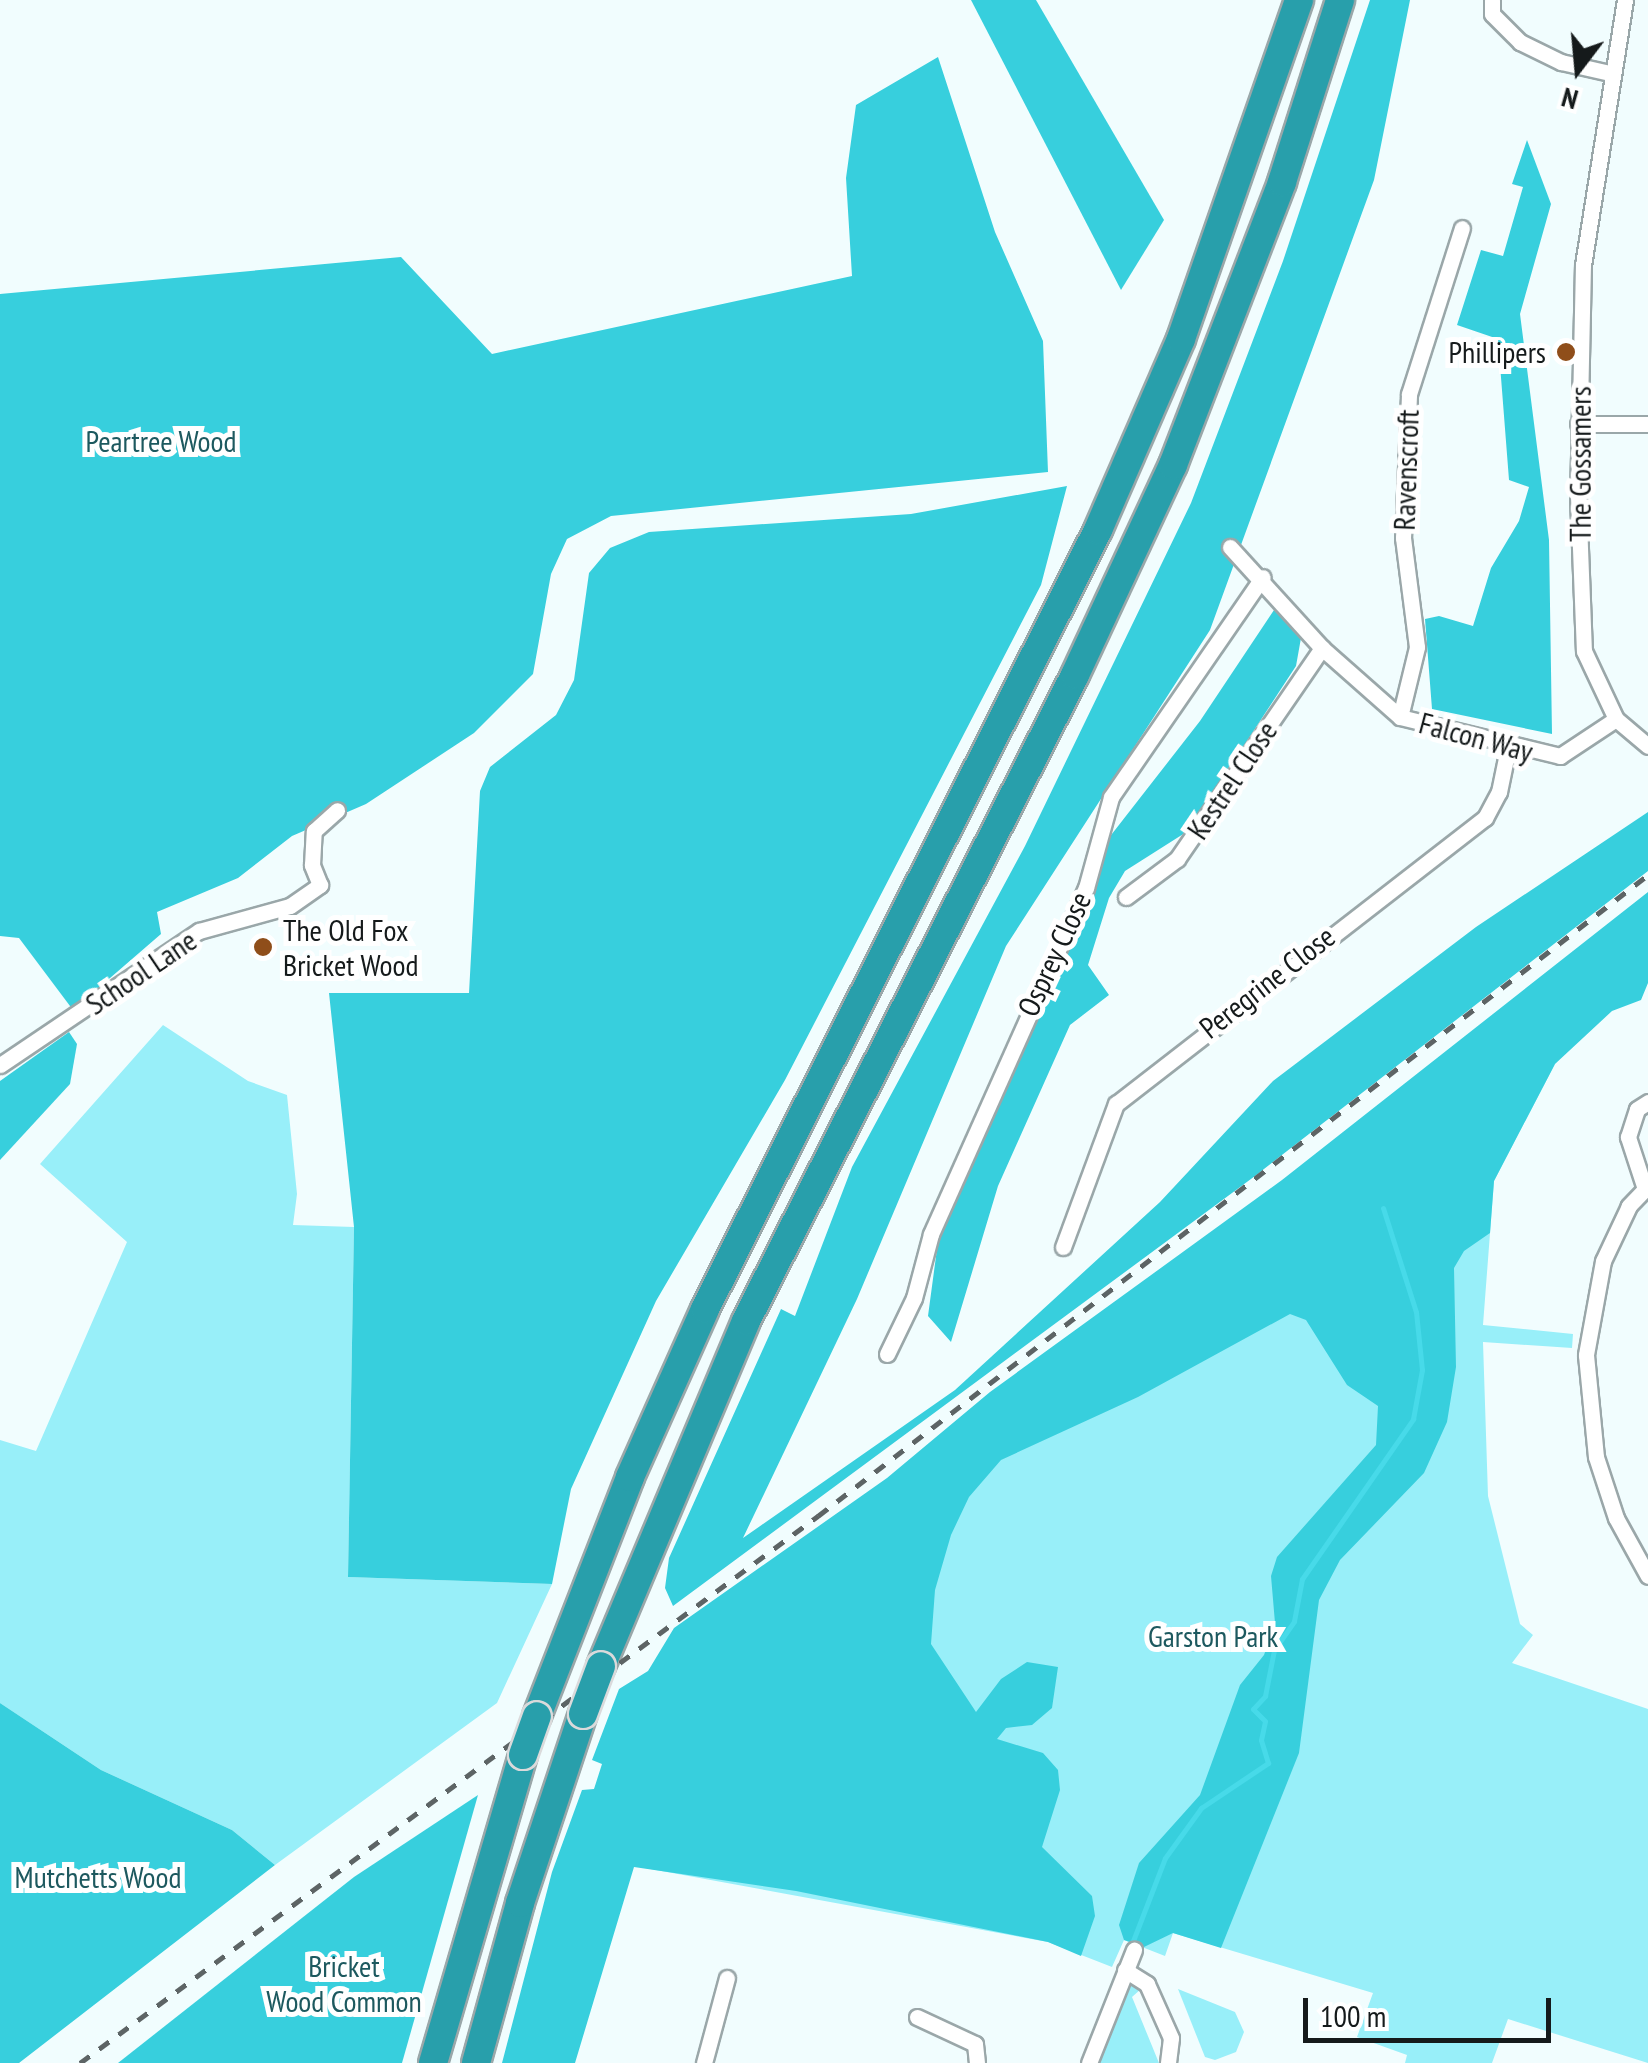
<!DOCTYPE html>
<style>
body{margin:0}
#map{position:relative;width:1648px;height:2063px;overflow:hidden;background:#f1fdfe;font-family:"PT Sans Narrow",sans-serif}
div>[style]{position:absolute}
.green>*{inset:0;background:#98eff9}
.forest>*{inset:0;background:#37cfdd}
.stream>*{height:5px;margin:-2.5px;padding:0 2.5px;transform-origin:2.5px;border-radius:2.5px;background:#47dae9}
.roads{filter:drop-shadow(2px 0 #9aa7a9) drop-shadow(-2px 0 #9aa7a9) drop-shadow(0 2px #9aa7a9) drop-shadow(0 -2px #9aa7a9)}
.street>*{height:15px;margin:-7.5px;padding:0 7.5px;transform-origin:7.5px;border-radius:7.5px;background:#fff}
.highway>*{height:28px;margin:-14px;padding:0 14px;transform-origin:14px;border-radius:14px;background:#289fab}
.rail>*{height:5px;margin-top:-2.5px;transform-origin:0;background:repeating-linear-gradient(90deg,#5d6465 0 12px,transparent 0 24px)}
.bridges{filter:drop-shadow(2px 0 #dadadb) drop-shadow(-2px 0 #dadadb) drop-shadow(0 2px #dadadb) drop-shadow(0 -2px #dadadb)}
.highway-bridge>*{height:28px;margin:-14px;padding:0 14px;transform-origin:14px;border-radius:14px;background:#289fab}
.dots>*{width:28px;height:28px;translate:-50% -50%;box-sizing:border-box;border:5px solid #fff;border-radius:50%}
span{translate:-50% -50%;white-space:nowrap;text-align:center;line-height:1.15;-webkit-text-stroke:10px #fff;paint-order:stroke}
.poi-label{font-size:30px;color:#151a1b}
.right{translate:-100% -50%;text-align:right}
.left{translate:0 -50%;text-align:left}
.park-label{font-size:30px;color:#1d595f}
.street-label{font-size:30px;color:#151a1b}
.north{position:absolute;left:1528px;top:20px;width:100px;height:100px;-webkit-text-stroke:8px #fff;paint-order:stroke;rotate:196deg;font-size:28px;font-weight:700;line-height:40px;text-align:center;color:#151a1b}
.north::after{content:'';display:block;margin:auto;width:35px;height:45px;background:#151a1b;clip-path:polygon(50% 0,100% 100%,50% 72%,0 100%)}
.scale{position:absolute;left:1303px;top:1998px;width:248px;height:45px;box-sizing:border-box;border:5px solid #151a1b;border-top:0;padding-left:12px;font-size:30px;line-height:35px;white-space:nowrap;color:#151a1b;-webkit-text-stroke:8px #fff;paint-order:stroke}
</style>
<div id="map">
<div class="green">
<i style="clip-path:polygon(163px 1025px,248px 1081px,287px 1095px,297px 1194px,293px 1225px,354px 1227px,348px 1577px,552px 1584px,497px 1703px,275px 1865px,232px 1830px,101px 1770px,0 1703px,0 1440px,36px 1451px,127px 1242px,40px 1164px)"></i>
<i style="clip-path:polygon(1555px 1064px,1494px 1181px,1483px 1325px,1573px 1334px,1572px 1348px,1483px 1342px,1488px 1496px,1520px 1624px,1533px 1635px,1512px 1663px,1648px 1709px,1648px 2063px,1508px 2019px,1492px 2063px,1405px 2063px,1407px 2055px,1357px 2037px,1373px 1993px,1173px 1933px,1165px 1956px,1124px 1940px,1112px 1967px,1048px 1942px,634px 1866px,665px 1685px)"></i>
<i style="clip-path:polygon(1134px 1984px,1141px 1989px,1132px 1997px,1159px 2063px,1095px 2063px,1126px 1987px)"></i>
<i style="clip-path:polygon(1178px 1989px,1235px 2012px,1244px 2032px,1236px 2052px,1215px 2060px,1205px 2057px)"></i>
</div>
<div class="forest">
<i style="clip-path:polygon(971px 0,1036px 0,1164px 220px,1121px 290px)"></i>
<i style="clip-path:polygon(1370px 0,1410px 0,1374px 180px,1210px 630px,1006px 946px,857px 1299px,743px 1538px,955px 1390px,1160px 1202px,1273px 1081px,1476px 927px,1648px 812px,1648px 871px,1255px 1176px,673px 1606px,665px 1588px,669px 1558px,781px 1309px,795px 1316px,852px 1167px,1025px 846px,1191px 503px,1283px 261px)"></i>
<i style="clip-path:polygon(938px 57px,995px 232px,1043px 341px,1048px 472px,611px 516px,567px 539px,551px 574px,533px 674px,474px 733px,366px 804px,292px 836px,238px 878px,157px 912px,161px 934px,73px 1010px,19px 938px,0 936px,0 294px,401px 257px,492px 354px,852px 276px,846px 178px,856px 105px)"></i>
<i style="clip-path:polygon(1527px 140px,1551px 204px,1520px 314px,1549px 540px,1552px 734px,1432px 709px,1425px 619px,1439px 616px,1473px 626px,1491px 568px,1519px 521px,1529px 487px,1509px 480px,1498px 339px,1457px 325px,1481px 250px,1503px 256px,1523px 187px,1512px 184px)"></i>
<i style="clip-path:polygon(1067px 486px,1041px 585px,785px 1080px,656px 1301px,571px 1489px,552px 1584px,348px 1577px,354px 1227px,329px 993px,469px 993px,480px 791px,490px 767px,556px 715px,574px 680px,589px 573px,610px 548px,649px 532px,911px 514px)"></i>
<i style="clip-path:polygon(1276px 607px,1301px 638px,1296px 666px,1188px 831px,1125px 871px,1109px 898px,1088px 965px,1109px 995px,1070px 1025px,998px 1186px,951px 1342px,928px 1316px,939px 1234px,1039px 1001px,1092px 898px,1108px 839px,1200px 721px)"></i>
<i style="clip-path:polygon(1648px 892px,1648px 983px,1641px 1000px,1612px 1011px,1555px 1064px,1494px 1181px,1490px 1233px,1464px 1251px,1454px 1268px,1456px 1367px,1447px 1422px,1424px 1473px,1340px 1560px,1319px 1600px,1299px 1753px,1221px 1948px,1173px 1933px,1144px 1947px,1124px 1940px,1119px 1925px,1139px 1863px,1200px 1795px,1240px 1685px,1264px 1655px,1275px 1623px,1271px 1576px,1277px 1557px,1376px 1445px,1378px 1406px,1347px 1385px,1306px 1320px,1290px 1314px,1138px 1397px,1001px 1460px,969px 1497px,951px 1535px,935px 1590px,931px 1644px,976px 1712px,1001px 1679px,1027px 1662px,1058px 1667px,1052px 1708px,1032px 1725px,1006px 1728px,997px 1739px,1043px 1753px,1058px 1770px,1060px 1790px,1042px 1847px,1092px 1896px,1095px 1916px,1081px 1956px,1048px 1942px,796px 1891px,634px 1867px,575px 2063px,502px 2063px,552px 1872px,582px 1790px,594px 1789px,602px 1764px,592px 1760px,619px 1689px,648px 1671px,674px 1628px,887px 1478px,990px 1392px,1282px 1180px)"></i>
<i style="clip-path:polygon(69px 1032px,77px 1044px,70px 1084px,0 1160px,0 1081px)"></i>
<i style="clip-path:polygon(0 1703px,101px 1770px,232px 1830px,275px 1865px,19px 2063px,0 2063px)"></i>
<i style="clip-path:polygon(478px 1795px,402px 2063px,118px 2063px,354px 1877px)"></i>
</div>
<div class="stream">
<i style="left:1131px;top:1946px;width:94px;rotate:-68.9deg"></i>
<i style="left:1165px;top:1858px;width:62px;rotate:-54.2deg"></i>
<i style="left:1201px;top:1808px;width:81px;rotate:-33.9deg"></i>
<i style="left:1268px;top:1763px;width:24px;rotate:-107deg"></i>
<i style="left:1261px;top:1740px;width:19px;rotate:-78deg"></i>
<i style="left:1265px;top:1721px;width:17px;rotate:-135deg"></i>
<i style="left:1253px;top:1709px;width:18px;rotate:-47deg"></i>
<i style="left:1265px;top:1696px;width:47px;rotate:-78.9deg"></i>
<i style="left:1274px;top:1650px;width:35px;rotate:-55deg"></i>
<i style="left:1294px;top:1621px;width:43px;rotate:-79.2deg"></i>
<i style="left:1302px;top:1579px;width:195px;rotate:-55.2deg"></i>
<i style="left:1413px;top:1419px;width:50px;rotate:-79.6deg"></i>
<i style="left:1422px;top:1370px;width:58px;rotate:-95.9deg"></i>
<i style="left:1416px;top:1312px;width:109px;rotate:-107.6deg"></i>
</div>
<div class="roads">
<div class="street">
<i style="left:1492px;top:0;width:14px;rotate:90deg"></i>
<i style="left:1492px;top:14px;width:40px;rotate:45deg"></i>
<i style="left:1520px;top:42px;width:46px;rotate:26deg"></i>
<i style="left:1561px;top:62px;width:50px;rotate:12.7deg"></i>
<i style="left:1625px;top:0;width:267px;rotate:99deg"></i>
<i style="left:1583px;top:264px;width:232px;rotate:91.2deg"></i>
<i style="left:1578px;top:496px;width:155px;rotate:87.8deg"></i>
<i style="left:1584px;top:651px;width:75px;rotate:64.8deg"></i>
<i style="left:1616px;top:719px;width:42px;rotate:40.2deg"></i>
<i style="left:1578px;top:424px;width:70px"></i>
<i style="left:1230px;top:547px;width:137px;rotate:47.7deg"></i>
<i style="left:1322px;top:648px;width:104px;rotate:41.5deg"></i>
<i style="left:1400px;top:717px;width:165px;rotate:13.7deg"></i>
<i style="left:1560px;top:756px;width:67px;rotate:-33.5deg"></i>
<i style="left:1400px;top:717px;width:72px;rotate:-76.3deg"></i>
<i style="left:1417px;top:647px;width:110px;rotate:-97.3deg"></i>
<i style="left:1403px;top:538px;width:144px;rotate:-87.6deg"></i>
<i style="left:1409px;top:394px;width:174px;rotate:-72.3deg"></i>
<i style="left:1126px;top:897px;width:64px;rotate:-36.7deg"></i>
<i style="left:1177px;top:859px;width:256px;rotate:-55.5deg"></i>
<i style="left:0;top:1065px;width:240px;rotate:-34deg"></i>
<i style="left:199px;top:931px;width:94px;rotate:-15.4deg"></i>
<i style="left:290px;top:906px;width:37px;rotate:-35deg"></i>
<i style="left:320px;top:885px;width:22px;rotate:-112deg"></i>
<i style="left:312px;top:865px;width:34px;rotate:-87deg"></i>
<i style="left:314px;top:831px;width:31px;rotate:-42deg"></i>
<i style="left:1648px;top:1186px;width:28px;rotate:134deg"></i>
<i style="left:1629px;top:1206px;width:61px;rotate:115.3deg"></i>
<i style="left:1603px;top:1261px;width:96px;rotate:100.3deg"></i>
<i style="left:1586px;top:1355px;width:102px;rotate:84.4deg"></i>
<i style="left:1596px;top:1457px;width:64px;rotate:71.8deg"></i>
<i style="left:1616px;top:1518px;width:66px;rotate:61.1deg"></i>
<i style="left:1645px;top:1189px;width:55px;rotate:-108.1deg"></i>
<i style="left:1628px;top:1137px;width:29px;rotate:-72deg"></i>
<i style="left:1637px;top:1109px;width:13px;rotate:-32deg"></i>
<i style="left:1063px;top:1247px;width:153px;rotate:-69.7deg"></i>
<i style="left:1116px;top:1104px;width:467px;rotate:-37.8deg"></i>
<i style="left:1485px;top:818px;width:30px;rotate:-62deg"></i>
<i style="left:1499px;top:792px;width:45px;rotate:-78.4deg"></i>
<i style="left:887px;top:1354px;width:62px;rotate:-64.3deg"></i>
<i style="left:914px;top:1298px;width:66px;rotate:-75.1deg"></i>
<i style="left:931px;top:1234px;width:379px;rotate:-65.9deg"></i>
<i style="left:1086px;top:888px;width:94px;rotate:-74.6deg"></i>
<i style="left:1111px;top:797px;width:267px;rotate:-55.4deg"></i>
<i style="left:1125px;top:1970px;width:26px;rotate:32deg"></i>
<i style="left:1147px;top:1984px;width:59px;rotate:66deg"></i>
<i style="left:1171px;top:2038px;width:25px;rotate:97deg"></i>
<i style="left:917px;top:2017px;width:64px;rotate:25deg"></i>
<i style="left:975px;top:2044px;width:19px;rotate:84deg"></i>
<i style="left:704px;top:2063px;width:88px;rotate:-74.9deg"></i>
<i style="left:1089px;top:2063px;width:122px;rotate:-68.3deg"></i>
</div>
<div class="highway">
<i style="left:601px;top:1666px;width:374px;rotate:-67.2deg"></i>
<i style="left:746px;top:1321px;width:725px;rotate:-63.01deg"></i>
<i style="left:1075px;top:675px;width:232px;rotate:-65deg"></i>
<i style="left:1173px;top:465px;width:303px;rotate:-68.9deg"></i>
<i style="left:1282px;top:182px;width:191px;rotate:-72.3deg"></i>
<i style="left:537px;top:1716px;width:256px;rotate:-68.7deg"></i>
<i style="left:630px;top:1477px;width:184px;rotate:-65.9deg"></i>
<i style="left:705px;top:1309px;width:873px;rotate:-63.23deg"></i>
<i style="left:1098px;top:530px;width:208px;rotate:-66.5deg"></i>
<i style="left:1181px;top:339px;width:359px;rotate:-70.8deg"></i>
<i style="left:433px;top:2063px;width:321px;rotate:-73.7deg"></i>
<i style="left:476px;top:2063px;width:166px;rotate:-74.6deg"></i>
<i style="left:520px;top:1903px;width:199px;rotate:-71.6deg"></i>
</div>
</div>
<div class="rail">
<i style="left:80px;top:2063px;width:919px;rotate:-36.55deg"></i>
<i style="left:818px;top:1516px;width:1049px;rotate:-37.68deg"></i>
</div>
<div class="bridges">
<div class="highway-bridge">
<i style="left:583px;top:1714px;width:51px;rotate:-69.4deg"></i>
<i style="left:523px;top:1755px;width:41px;rotate:-70.3deg"></i>
</div>
</div>
<div class="dots">
<i style="left:1566px;top:352px;background:#8f4e1a"></i>
<i style="left:263px;top:947px;background:#8f4e1a"></i>
</div>
<div class="poi-label">
<span class="right" style="left:1546px;top:352px">Phillipers</span>
<span class="left" style="left:283px;top:947px">The Old Fox<br>Bricket Wood</span>
</div>
<div class="park-label">
<span style="left:161px;top:441px">Peartree Wood</span>
<span style="left:1213px;top:1636px">Garston Park</span>
<span style="left:98px;top:1877px">Mutchetts Wood</span>
<span style="left:344px;top:1983px">Bricket<br>Wood Common</span>
</div>
<div class="street-label">
<span style="left:1580px;top:464px;rotate:-90deg">The Gossamers</span>
<span style="left:1406px;top:470px;rotate:-88deg">Ravenscroft</span>
<span style="left:1476px;top:737px;rotate:15deg">Falcon Way</span>
<span style="left:1232px;top:780px;rotate:-56deg">Kestrel Close</span>
<span style="left:1054px;top:954px;rotate:-65deg">Osprey Close</span>
<span style="left:141px;top:972px;rotate:-34deg">School Lane</span>
<span style="left:1267px;top:982px;rotate:-38deg">Peregrine Close</span>
</div>
<div class="north">N</div>
<div class="scale">100 m</div>
</div>
